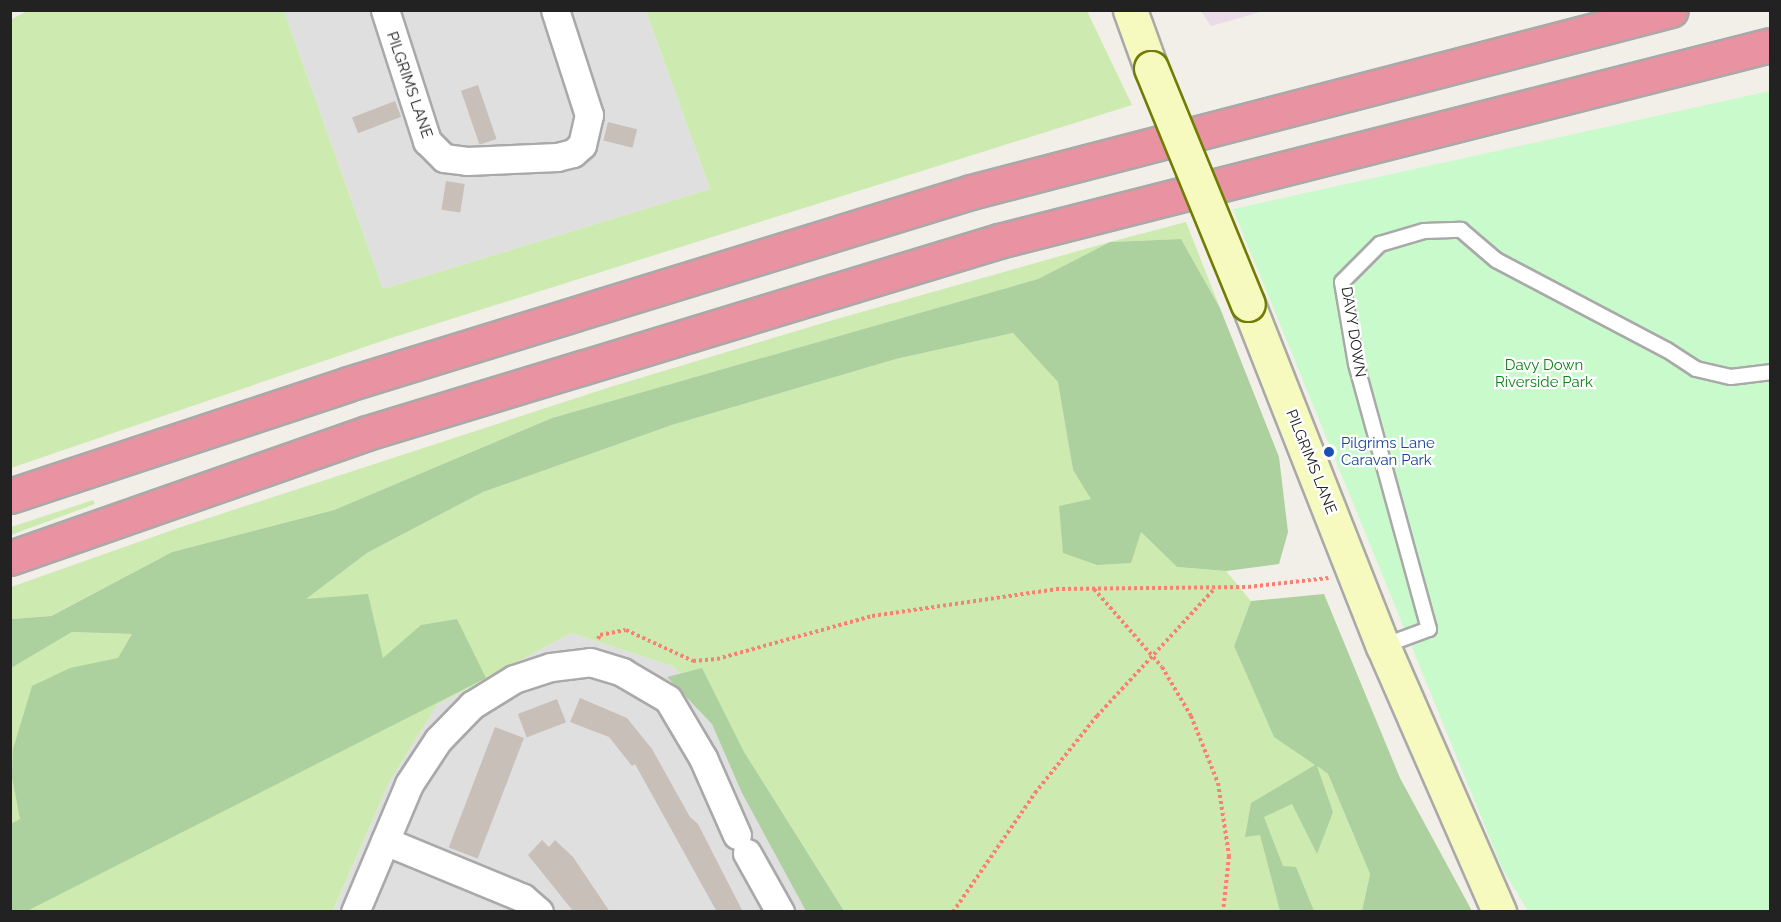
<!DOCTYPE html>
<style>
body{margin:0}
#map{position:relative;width:1781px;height:922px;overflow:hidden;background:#f2efe9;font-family:Raleway,sans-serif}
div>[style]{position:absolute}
.residential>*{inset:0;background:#e0dfdf}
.industrial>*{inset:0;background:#ebdbe8}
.grass>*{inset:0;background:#cdebb0}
.forest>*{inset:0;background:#add19e}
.park>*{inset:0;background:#c8facc}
.building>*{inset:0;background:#c7bfb8;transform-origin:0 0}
.path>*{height:4px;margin-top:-2px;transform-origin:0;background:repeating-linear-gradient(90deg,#fa8072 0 3px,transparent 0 6px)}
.roads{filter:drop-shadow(2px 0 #a9a9a9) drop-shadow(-2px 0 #a9a9a9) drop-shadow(0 2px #a9a9a9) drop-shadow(0 -2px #a9a9a9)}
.lane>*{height:14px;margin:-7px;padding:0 7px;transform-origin:7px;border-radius:7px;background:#fff}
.street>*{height:27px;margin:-13.5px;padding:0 13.5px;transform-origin:13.5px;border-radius:13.5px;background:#fff}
.secondary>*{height:33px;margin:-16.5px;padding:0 16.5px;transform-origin:16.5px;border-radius:16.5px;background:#f7fabf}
.highway>*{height:33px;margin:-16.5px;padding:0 16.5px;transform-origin:16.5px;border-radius:16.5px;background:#e892a2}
.bridges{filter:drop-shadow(2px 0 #707d05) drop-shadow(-2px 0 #707d05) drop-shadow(0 2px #707d05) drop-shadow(0 -2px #707d05)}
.secondary-bridge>*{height:33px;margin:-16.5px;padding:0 16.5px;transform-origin:16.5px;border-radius:16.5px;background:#f7fabf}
.dots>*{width:16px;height:16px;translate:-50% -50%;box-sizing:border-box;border:3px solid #fff;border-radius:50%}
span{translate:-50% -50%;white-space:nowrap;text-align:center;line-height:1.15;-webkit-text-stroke:4.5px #fff;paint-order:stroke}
.street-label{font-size:15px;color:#222}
.park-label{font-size:15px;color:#0c8416}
.transit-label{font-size:15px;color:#164399}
.left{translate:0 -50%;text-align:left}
.frame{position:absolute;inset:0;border:12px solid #222;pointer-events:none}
</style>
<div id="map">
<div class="residential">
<i style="clip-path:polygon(284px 11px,646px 11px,710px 189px,383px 289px)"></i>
<i style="clip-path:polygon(571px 633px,672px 666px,708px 696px,824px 912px,333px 912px,389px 782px,437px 705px)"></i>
</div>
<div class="industrial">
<i style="clip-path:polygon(1201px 11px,1264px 11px,1211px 26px)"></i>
</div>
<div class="grass">
<i style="clip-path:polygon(27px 11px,284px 11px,383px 289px,710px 189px,646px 11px,1087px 11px,1132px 105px,391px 338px,11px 468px,10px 20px)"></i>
<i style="clip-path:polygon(1186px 222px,1220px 308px,1181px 239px,1110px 242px,1038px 279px,552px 418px,334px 510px,172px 552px,50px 616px,11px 619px,11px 587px,181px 527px,607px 388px,833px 320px,1110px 242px)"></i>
<i style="clip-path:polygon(1013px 333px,1059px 382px,1073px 470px,1092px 499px,1141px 532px,1177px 567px,1226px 571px,1251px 601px,1234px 646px,1274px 736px,1328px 774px,1370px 874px,1362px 911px,844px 911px,708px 696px,672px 666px,571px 633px,437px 705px,389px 782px,333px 911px,11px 911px,10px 668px,72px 632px,157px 635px,304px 600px,367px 553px,483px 492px,672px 425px,896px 359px)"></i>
<i style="clip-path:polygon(93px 500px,95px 504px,11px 535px,11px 527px)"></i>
</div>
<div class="forest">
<i style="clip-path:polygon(1181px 239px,1220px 308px,1279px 457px,1288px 532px,1279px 564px,1226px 571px,1177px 567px,1141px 532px,1131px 563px,1097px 565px,1063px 553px,1059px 506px,1091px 499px,1073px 470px,1058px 382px,1013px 333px,896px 359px,672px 425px,483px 492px,367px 553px,306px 599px,368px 594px,383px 658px,421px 625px,457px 619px,486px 678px,27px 911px,11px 911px,11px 824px,20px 819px,12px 777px,13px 749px,32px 686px,70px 668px,118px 658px,132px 634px,72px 632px,11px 668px,11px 619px,51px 616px,172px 552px,334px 510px,552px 418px,1038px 279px,1110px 242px)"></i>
<i style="clip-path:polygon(1324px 594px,1400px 778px,1472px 911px,1362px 911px,1370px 874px,1328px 774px,1317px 766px,1333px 812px,1317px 854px,1292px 804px,1264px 817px,1283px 866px,1296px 867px,1314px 911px,1280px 911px,1260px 835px,1245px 837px,1251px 803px,1315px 765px,1274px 737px,1234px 646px,1251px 601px)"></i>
<i style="clip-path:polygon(702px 668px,744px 752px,844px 911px,806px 911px,742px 793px,712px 724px,667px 677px)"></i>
</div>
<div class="park">
<i style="clip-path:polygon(1770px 91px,1770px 911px,1528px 911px,1502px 868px,1233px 209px)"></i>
</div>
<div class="building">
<i style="left:478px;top:85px;width:57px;height:18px;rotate:71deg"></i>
<i style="left:395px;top:101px;width:17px;height:46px;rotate:69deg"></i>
<i style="left:608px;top:122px;width:30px;height:19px;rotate:14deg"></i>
<i style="left:446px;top:181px;width:19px;height:29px;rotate:9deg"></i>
<i style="clip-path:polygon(580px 698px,627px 718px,652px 749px,690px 817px,698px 824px,743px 912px,717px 912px,635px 764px,632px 766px,609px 737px,570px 722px)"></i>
<i style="left:557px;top:699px;width:25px;height:42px;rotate:69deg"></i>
<i style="left:495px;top:727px;width:31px;height:129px;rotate:21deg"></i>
<i style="clip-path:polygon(542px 840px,549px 847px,555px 840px,573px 857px,610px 912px,573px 911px,528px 855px)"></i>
</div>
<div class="path">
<i style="left:1094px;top:589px;width:103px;rotate:48.9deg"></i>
<i style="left:1162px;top:667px;width:57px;rotate:59.4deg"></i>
<i style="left:1191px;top:716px;width:72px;rotate:68.1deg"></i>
<i style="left:1218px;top:783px;width:74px;rotate:81.4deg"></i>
<i style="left:1229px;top:856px;width:56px;rotate:96.1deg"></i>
<i style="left:598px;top:639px;width:4px;rotate:-63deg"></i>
<i style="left:600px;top:635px;width:26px;rotate:-11deg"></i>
<i style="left:626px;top:630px;width:74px;rotate:24.8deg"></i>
<i style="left:693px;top:661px;width:24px;rotate:-5deg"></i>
<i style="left:717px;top:659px;width:161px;rotate:-15.5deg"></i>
<i style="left:872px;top:616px;width:186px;rotate:-8.3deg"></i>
<i style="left:1056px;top:589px;width:192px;rotate:-0.6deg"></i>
<i style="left:1248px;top:587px;width:81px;rotate:-6.3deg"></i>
<i style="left:953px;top:912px;width:145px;rotate:-55.4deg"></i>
<i style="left:1035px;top:793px;width:99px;rotate:-51.2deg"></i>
<i style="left:1097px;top:716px;width:174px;rotate:-47.3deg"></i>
</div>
<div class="roads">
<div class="lane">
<i style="left:1383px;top:646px;width:49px;rotate:-20.3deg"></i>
<i style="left:1429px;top:629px;width:275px;rotate:-105.4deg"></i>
<i style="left:1356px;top:364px;width:83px;rotate:-99.7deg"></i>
<i style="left:1342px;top:282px;width:54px;rotate:-45deg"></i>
<i style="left:1380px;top:244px;width:46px;rotate:-16.5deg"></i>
<i style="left:1424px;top:231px;width:37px;rotate:-2deg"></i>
<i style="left:1461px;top:230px;width:46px;rotate:40.6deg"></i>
<i style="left:1496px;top:260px;width:193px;rotate:27.8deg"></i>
<i style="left:1667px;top:350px;width:35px;rotate:33deg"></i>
<i style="left:1696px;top:369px;width:36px;rotate:13deg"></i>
<i style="left:1731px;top:377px;width:39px;rotate:-7deg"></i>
</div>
<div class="street">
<i style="left:385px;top:10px;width:138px;rotate:72.2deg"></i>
<i style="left:427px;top:141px;width:24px;rotate:45deg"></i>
<i style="left:444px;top:158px;width:23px;rotate:7deg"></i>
<i style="left:467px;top:161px;width:90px;rotate:-2.5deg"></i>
<i style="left:557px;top:157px;width:16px;rotate:-14deg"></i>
<i style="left:573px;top:153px;width:12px;rotate:-42deg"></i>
<i style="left:582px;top:145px;width:31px;rotate:-77deg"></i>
<i style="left:589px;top:115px;width:110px;rotate:-107.9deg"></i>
<i style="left:385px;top:841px;width:149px;rotate:22.4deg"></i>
<i style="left:523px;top:898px;width:21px;rotate:41deg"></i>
<i style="left:747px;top:853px;width:68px;rotate:60.8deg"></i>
<i style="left:355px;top:912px;width:139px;rotate:-67.1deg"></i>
<i style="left:409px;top:784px;width:53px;rotate:-56.6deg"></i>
<i style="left:438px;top:740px;width:49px;rotate:-45.8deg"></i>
<i style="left:472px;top:705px;width:49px;rotate:-31.8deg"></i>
<i style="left:514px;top:679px;width:39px;rotate:-18deg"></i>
<i style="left:551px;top:667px;width:39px;rotate:-7deg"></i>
<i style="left:590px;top:662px;width:34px;rotate:17deg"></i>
<i style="left:622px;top:672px;width:53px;rotate:30.4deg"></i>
<i style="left:668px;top:699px;width:69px;rotate:59.3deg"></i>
<i style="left:703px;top:758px;width:84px;rotate:66.2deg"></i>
</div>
<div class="secondary">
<i style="left:1130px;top:10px;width:62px;rotate:70.1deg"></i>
<i style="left:1248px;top:304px;width:368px;rotate:68.5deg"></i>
<i style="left:1383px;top:646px;width:290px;rotate:66.4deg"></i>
</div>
<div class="highway">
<i style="left:10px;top:496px;width:356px;rotate:-18.3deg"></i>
<i style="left:348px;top:384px;width:652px;rotate:-17.13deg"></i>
<i style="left:971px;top:192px;width:723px;rotate:-14.57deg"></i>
<i style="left:10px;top:558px;width:378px;rotate:-19.3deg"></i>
<i style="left:367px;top:433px;width:661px;rotate:-16.9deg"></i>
<i style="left:999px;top:241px;width:796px;rotate:-14.26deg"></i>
</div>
</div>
<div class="bridges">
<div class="secondary-bridge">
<i style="left:1151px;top:68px;width:255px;rotate:67.7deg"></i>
</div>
</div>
<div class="dots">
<i style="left:1329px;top:452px;background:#1a4fb4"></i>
</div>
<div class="street-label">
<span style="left:409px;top:85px;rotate:71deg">PILGRIMS LANE</span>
<span style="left:1353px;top:332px;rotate:81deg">DAVY DOWN</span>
<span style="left:1311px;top:462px;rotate:68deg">PILGRIMS LANE</span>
</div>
<div class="park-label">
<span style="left:1544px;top:374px">Davy Down<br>Riverside Park</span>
</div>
<div class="transit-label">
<span class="left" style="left:1341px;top:452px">Pilgrims Lane<br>Caravan Park</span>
</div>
<div class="frame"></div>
</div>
